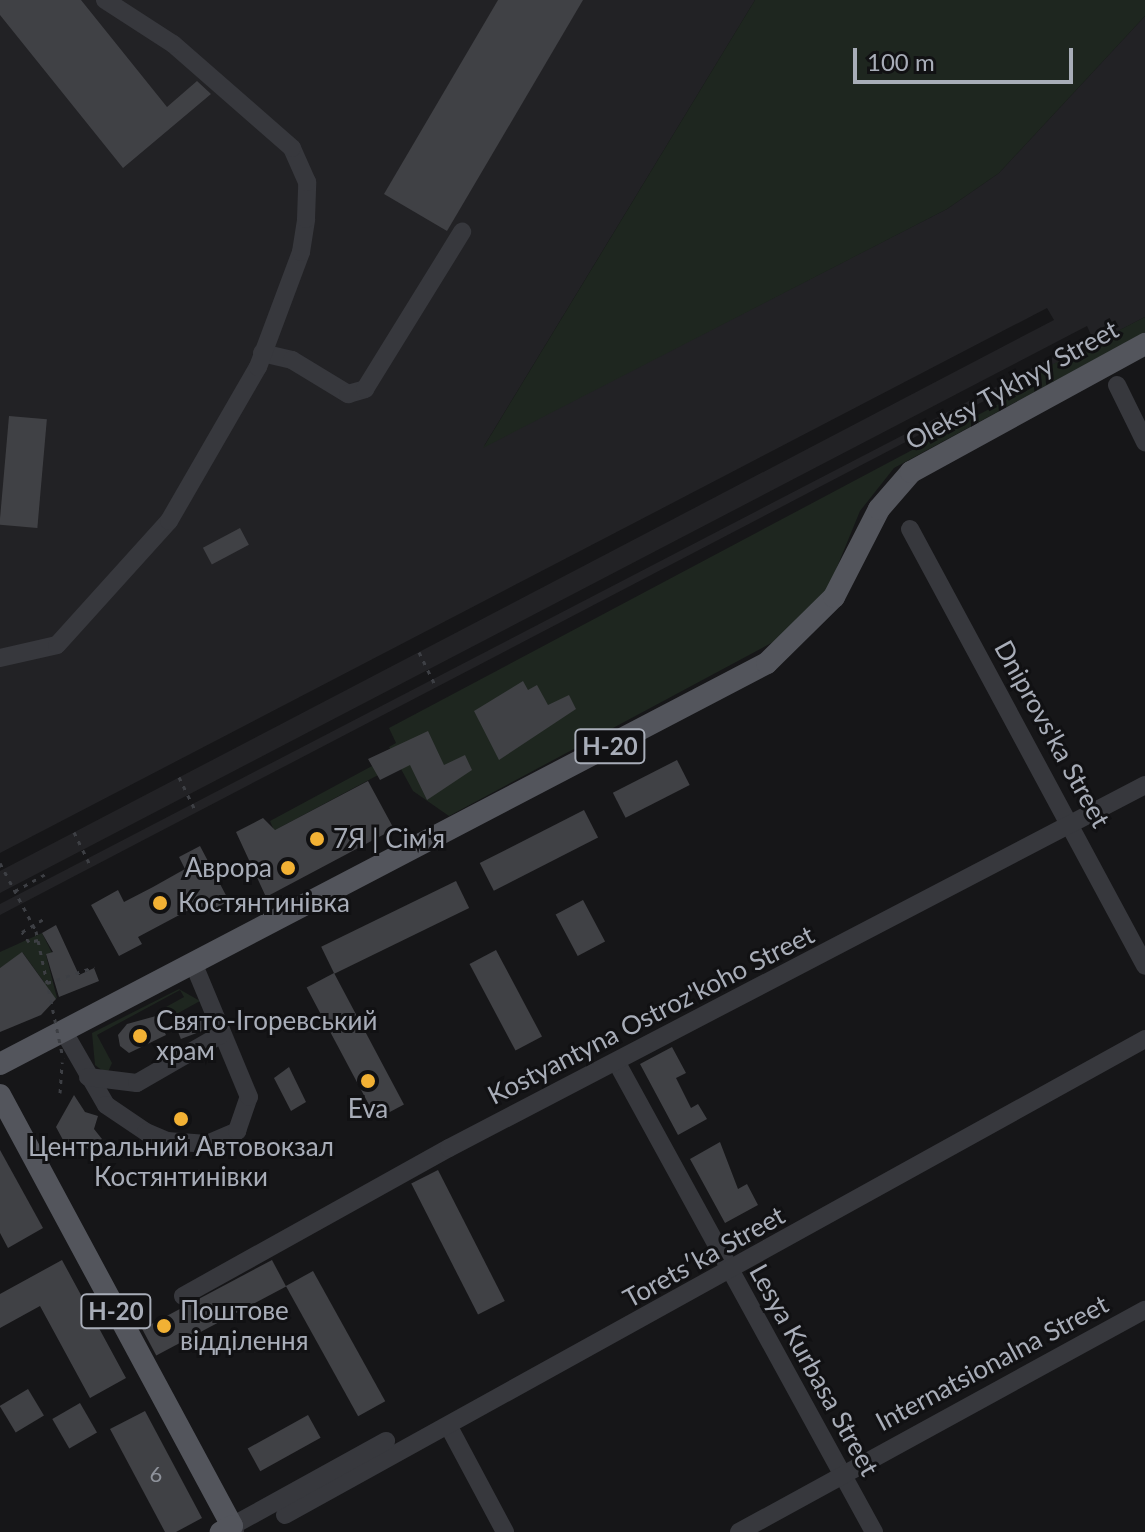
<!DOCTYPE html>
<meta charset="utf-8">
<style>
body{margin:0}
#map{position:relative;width:1145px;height:1532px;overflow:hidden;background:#161618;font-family:Lato,sans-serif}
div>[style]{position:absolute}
.built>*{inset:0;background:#222225}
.green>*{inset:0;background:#1e261f}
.building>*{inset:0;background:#404145;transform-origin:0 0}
.path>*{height:3px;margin-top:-1.5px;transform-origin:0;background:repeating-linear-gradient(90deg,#3d3f44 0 4px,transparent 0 10px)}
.minor>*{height:18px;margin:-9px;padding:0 9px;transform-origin:9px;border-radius:9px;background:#37383d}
.major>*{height:22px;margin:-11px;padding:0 11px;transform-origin:11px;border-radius:11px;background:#53555c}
.path-bridge>*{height:3px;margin-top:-1.5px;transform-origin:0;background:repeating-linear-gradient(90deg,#3d3f44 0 4px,transparent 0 10px)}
.dots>*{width:22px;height:22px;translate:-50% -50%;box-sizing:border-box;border:4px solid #111113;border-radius:50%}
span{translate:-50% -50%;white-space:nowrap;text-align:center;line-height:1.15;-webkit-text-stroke:6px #111113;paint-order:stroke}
.number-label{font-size:22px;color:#8e929b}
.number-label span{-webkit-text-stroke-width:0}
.shield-label span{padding:2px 6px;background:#111113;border:2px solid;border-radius:6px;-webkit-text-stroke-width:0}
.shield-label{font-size:24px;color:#a8adb8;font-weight:700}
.street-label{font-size:26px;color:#a8adb8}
.poi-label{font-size:26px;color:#a8adb8}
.left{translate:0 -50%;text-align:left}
.right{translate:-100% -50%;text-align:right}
.scale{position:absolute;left:853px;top:48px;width:220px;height:36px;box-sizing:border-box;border:4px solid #a8adb8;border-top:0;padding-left:10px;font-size:24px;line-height:28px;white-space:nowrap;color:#a8adb8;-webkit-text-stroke:6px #111113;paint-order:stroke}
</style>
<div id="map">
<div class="built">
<i style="clip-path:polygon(0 0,755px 0,484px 446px,947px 209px,999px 173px,1145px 16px,1145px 317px,0 915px,0 904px,1092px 337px,1087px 326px,0 893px,0 871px,1054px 320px,1047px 308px,0 853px)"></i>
</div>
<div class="green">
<i style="clip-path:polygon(755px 0,1145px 0,1145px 16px,999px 173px,947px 209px,483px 448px)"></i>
<i style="clip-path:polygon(1145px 317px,1145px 332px,894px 468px,860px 511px,828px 589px,788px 634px,449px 816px,413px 791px,389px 747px,396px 743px,389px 728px,1027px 389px,1024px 379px)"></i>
<i style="clip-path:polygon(372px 766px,380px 774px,243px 847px,273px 828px,270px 821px)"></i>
<i style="clip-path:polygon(42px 933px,52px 953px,46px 955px,57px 998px,43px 1006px,44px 982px,23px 953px,0 968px,0 952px)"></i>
<i style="clip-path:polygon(179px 989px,200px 1001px,171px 1017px,166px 1007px,184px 997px,180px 990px,97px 1035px,112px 1063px,107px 1074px,95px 1065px,92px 1033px)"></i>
</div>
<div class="building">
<i style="clip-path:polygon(0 0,81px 0,167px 107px,197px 81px,211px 94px,123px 168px,0 15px)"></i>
<i style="clip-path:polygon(498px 0,583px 0,447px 231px,384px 194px)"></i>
<i style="left:9px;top:416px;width:38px;height:109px;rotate:5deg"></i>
<i style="left:240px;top:528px;width:19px;height:42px;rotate:62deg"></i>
<i style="clip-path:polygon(523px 681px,528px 690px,537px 685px,548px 705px,569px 695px,576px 709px,499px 760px,474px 711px)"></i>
<i style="clip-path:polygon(428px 731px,444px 765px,465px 755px,472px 770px,427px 800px,410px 765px,380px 780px,368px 759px)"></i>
<i style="left:677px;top:760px;width:28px;height:72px;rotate:63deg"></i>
<i style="clip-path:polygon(368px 781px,394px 829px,266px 897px,236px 832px,263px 818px,275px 830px)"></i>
<i style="left:584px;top:810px;width:31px;height:117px;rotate:63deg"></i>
<i style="clip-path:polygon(200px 846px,229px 901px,205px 914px,200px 904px,138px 937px,142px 944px,119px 956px,91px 905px,118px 890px,124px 902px,153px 887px,185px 869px,179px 857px)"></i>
<i style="left:456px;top:881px;width:30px;height:150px;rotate:64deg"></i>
<i style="left:583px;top:900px;width:47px;height:31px;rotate:62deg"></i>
<i style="clip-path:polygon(56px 925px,79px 975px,94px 968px,99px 981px,59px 997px,46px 954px,53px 952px,42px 933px)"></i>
<i style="left:496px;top:950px;width:98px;height:30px;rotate:62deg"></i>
<i style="clip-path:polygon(22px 952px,56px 999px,41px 1015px,0 1032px,0 968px)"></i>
<i style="left:334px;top:973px;width:149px;height:31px;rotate:62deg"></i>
<i style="clip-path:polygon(156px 1016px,166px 1035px,129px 1053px,120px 1046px,118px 1035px,127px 1024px)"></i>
<i style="left:202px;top:1016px;width:14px;height:28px;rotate:69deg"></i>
<i style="clip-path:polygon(672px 1047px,686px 1073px,676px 1078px,691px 1108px,698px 1104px,707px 1119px,678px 1135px,640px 1064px)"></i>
<i style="clip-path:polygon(289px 1067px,306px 1102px,291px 1111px,274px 1078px)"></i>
<i style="clip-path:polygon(74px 1095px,85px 1112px,98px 1116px,94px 1129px,102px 1139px,92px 1143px,97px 1152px,63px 1140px,56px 1127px)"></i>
<i style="clip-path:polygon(720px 1142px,738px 1189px,747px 1184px,758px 1205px,725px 1223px,690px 1159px)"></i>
<i style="clip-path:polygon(0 1150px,43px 1228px,8px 1248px,0 1233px)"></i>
<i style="left:438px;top:1170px;width:147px;height:30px;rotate:63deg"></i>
<i style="clip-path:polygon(62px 1260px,126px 1378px,90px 1398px,40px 1306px,0 1328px,0 1294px)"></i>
<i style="left:272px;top:1260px;width:30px;height:147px;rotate:62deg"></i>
<i style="left:313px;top:1271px;width:149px;height:31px;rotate:61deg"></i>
<i style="left:28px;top:1389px;width:31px;height:33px;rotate:59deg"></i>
<i style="left:80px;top:1403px;width:34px;height:32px;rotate:60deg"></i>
<i style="clip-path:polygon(145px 1411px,202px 1518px,176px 1532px,165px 1532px,110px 1429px)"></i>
<i style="left:308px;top:1415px;width:26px;height:69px;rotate:61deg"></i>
</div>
<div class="path">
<i style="left:419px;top:652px;width:39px;rotate:64deg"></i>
<i style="left:179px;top:777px;width:39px;rotate:64deg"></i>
<i style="left:74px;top:832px;width:39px;rotate:64deg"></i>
<i style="left:15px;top:891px;width:37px;rotate:-29deg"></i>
<i style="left:38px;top:940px;width:9px;rotate:167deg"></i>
<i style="left:29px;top:942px;width:12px;rotate:-125deg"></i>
<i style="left:22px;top:932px;width:29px;rotate:-31deg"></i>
<i style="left:47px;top:983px;width:50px;rotate:-18.8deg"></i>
<i style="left:60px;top:1093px;width:31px;rotate:-86deg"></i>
</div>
<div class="minor">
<i style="left:262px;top:353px;width:31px;rotate:13deg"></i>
<i style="left:292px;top:360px;width:66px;rotate:31.3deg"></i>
<i style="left:348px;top:394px;width:18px;rotate:-16deg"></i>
<i style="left:365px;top:389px;width:185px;rotate:-58.3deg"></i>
<i style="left:1117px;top:385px;width:64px;rotate:63.8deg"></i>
<i style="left:910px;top:529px;width:496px;rotate:61.7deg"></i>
<i style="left:0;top:658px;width:58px;rotate:-12.8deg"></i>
<i style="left:57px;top:645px;width:167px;rotate:-47.9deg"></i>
<i style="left:169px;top:521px;width:178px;rotate:-60deg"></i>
<i style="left:258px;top:367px;width:123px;rotate:-69.5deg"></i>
<i style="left:301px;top:252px;width:33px;rotate:-81deg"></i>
<i style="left:306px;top:219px;width:37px;rotate:-88deg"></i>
<i style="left:307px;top:182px;width:37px;rotate:-114deg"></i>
<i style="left:292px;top:148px;width:158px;rotate:-138.8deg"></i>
<i style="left:173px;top:44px;width:81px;rotate:-147.1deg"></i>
<i style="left:64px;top:1032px;width:84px;rotate:60.1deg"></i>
<i style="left:106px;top:1105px;width:48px;rotate:34deg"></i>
<i style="left:146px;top:1132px;width:23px;rotate:23deg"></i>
<i style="left:167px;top:1141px;width:40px;rotate:4.3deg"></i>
<i style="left:207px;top:1144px;width:33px;rotate:-23deg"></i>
<i style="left:237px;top:1131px;width:36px;rotate:-71deg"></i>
<i style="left:249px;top:1097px;width:143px;rotate:-112.6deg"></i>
<i style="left:617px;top:1063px;width:535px;rotate:61.28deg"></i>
<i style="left:88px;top:1077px;width:49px;rotate:7deg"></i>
<i style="left:137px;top:1083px;width:98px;rotate:-30deg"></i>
<i style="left:183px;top:1296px;width:304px;rotate:-29.1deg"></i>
<i style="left:449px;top:1148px;width:785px;rotate:-27.54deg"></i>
<i style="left:449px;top:1427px;width:119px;rotate:61.9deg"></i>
<i style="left:285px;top:1515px;width:983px;rotate:-28.96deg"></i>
<i style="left:235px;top:1532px;width:7px;rotate:-117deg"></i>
<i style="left:232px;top:1526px;width:176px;rotate:-28.9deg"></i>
<i style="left:739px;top:1532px;width:463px;rotate:-28.7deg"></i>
</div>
<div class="major">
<i style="left:0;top:1064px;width:865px;rotate:-27.6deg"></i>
<i style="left:767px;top:663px;width:94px;rotate:-44.6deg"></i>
<i style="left:834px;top:597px;width:99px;rotate:-62.9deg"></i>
<i style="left:879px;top:509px;width:49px;rotate:-49.1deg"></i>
<i style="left:911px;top:472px;width:267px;rotate:-28.7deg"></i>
<i style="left:0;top:1095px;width:489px;rotate:61.7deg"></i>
<i style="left:232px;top:1526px;width:13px;rotate:151deg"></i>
</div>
<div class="path-bridge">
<i style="left:0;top:863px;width:77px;rotate:62.1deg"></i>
<i style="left:36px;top:931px;width:130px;rotate:78deg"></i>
</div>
<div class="dots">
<i style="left:317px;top:839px;background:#f2b134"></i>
<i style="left:288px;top:868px;background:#f2b134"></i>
<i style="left:160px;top:903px;background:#f2b134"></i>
<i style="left:140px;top:1036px;background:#f2b134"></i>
<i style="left:368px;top:1081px;background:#f2b134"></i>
<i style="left:181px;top:1119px;background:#f2b134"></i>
<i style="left:164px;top:1326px;background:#f2b134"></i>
</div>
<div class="number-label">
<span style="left:156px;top:1474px">6</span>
</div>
<div class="shield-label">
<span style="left:610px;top:746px">Н-20</span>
<span style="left:116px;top:1311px">Н-20</span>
</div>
<div class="street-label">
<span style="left:1012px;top:385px;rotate:-29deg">Oleksy Tykhyy Street</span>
<span style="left:1052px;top:734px;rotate:61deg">Dniprovs'ka Street</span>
<span style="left:651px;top:1015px;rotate:-27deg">Kostyantyna Ostroz'koho Street</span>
<span style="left:704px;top:1257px;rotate:-29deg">Toretsʹka Street</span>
<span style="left:992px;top:1363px;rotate:-28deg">Internatsionalna Street</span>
<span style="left:814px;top:1370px;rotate:61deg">Lesya Kurbasa Street</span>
</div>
<div class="poi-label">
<span class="left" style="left:333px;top:839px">7Я | Сім'я</span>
<span class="right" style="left:272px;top:868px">Аврора</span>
<span class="left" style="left:178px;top:903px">Костянтинівка</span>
<span class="left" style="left:156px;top:1036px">Свято-Ігоревський<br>храм</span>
<span style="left:368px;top:1109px">Eva</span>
<span style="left:181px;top:1162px">Центральний Автовокзал<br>Костянтинівки</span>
<span class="left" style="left:180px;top:1326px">Поштове<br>відділення</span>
</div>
<div class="scale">100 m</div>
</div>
